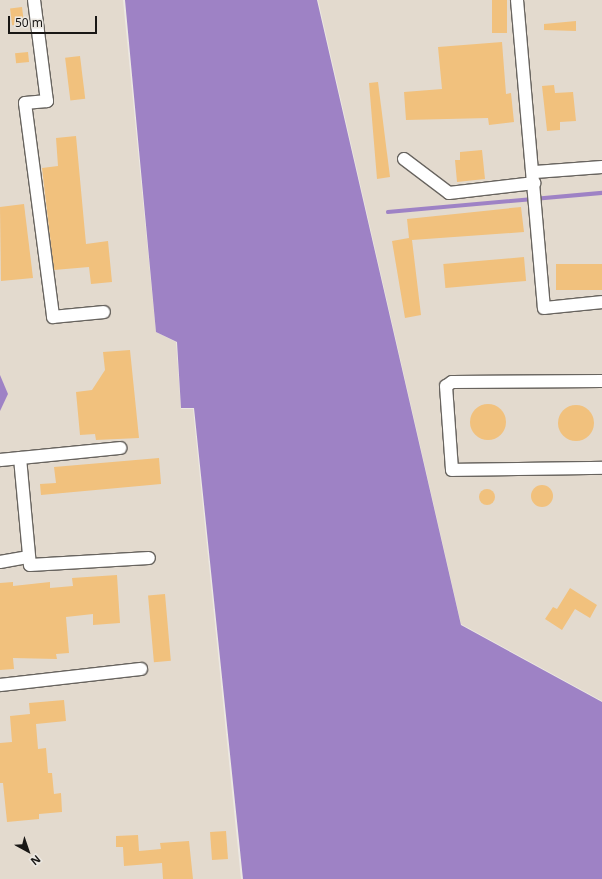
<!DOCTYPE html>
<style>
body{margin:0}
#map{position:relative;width:602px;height:879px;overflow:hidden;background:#ece8e2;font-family:"Noto Sans",sans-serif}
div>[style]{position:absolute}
.built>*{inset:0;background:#e3dace}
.water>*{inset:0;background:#9e82c5}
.stream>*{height:3.5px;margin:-1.75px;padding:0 1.75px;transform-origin:1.75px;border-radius:1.75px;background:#9e82c5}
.building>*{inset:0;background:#f1c17d;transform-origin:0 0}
.round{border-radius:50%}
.roads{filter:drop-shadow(1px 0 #68645f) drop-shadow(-1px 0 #68645f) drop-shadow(0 1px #68645f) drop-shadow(0 -1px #68645f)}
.minor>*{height:12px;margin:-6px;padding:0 6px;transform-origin:6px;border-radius:6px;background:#fff}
span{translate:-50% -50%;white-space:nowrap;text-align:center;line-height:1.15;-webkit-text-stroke:3.5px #ece8e2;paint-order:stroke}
.north{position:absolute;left:8px;top:831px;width:40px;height:40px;-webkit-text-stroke:3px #ece8e2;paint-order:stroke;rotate:140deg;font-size:11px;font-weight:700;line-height:16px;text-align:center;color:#191715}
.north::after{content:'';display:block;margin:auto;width:14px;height:18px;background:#191715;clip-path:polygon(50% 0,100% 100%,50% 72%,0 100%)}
.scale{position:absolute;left:8px;top:16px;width:89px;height:18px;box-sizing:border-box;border:2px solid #191715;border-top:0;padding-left:5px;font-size:12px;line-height:14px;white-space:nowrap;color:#191715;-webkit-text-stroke:3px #ece8e2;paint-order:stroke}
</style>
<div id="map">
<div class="built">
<i style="clip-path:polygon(0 0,123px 0,156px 332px,176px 342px,181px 409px,193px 409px,241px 879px,0 879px)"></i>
<i style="clip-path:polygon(318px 0,602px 0,602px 701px,461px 624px)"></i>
</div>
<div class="water">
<i style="clip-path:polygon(125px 0,317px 0,461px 625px,602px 702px,602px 879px,243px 879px,194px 408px,181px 408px,177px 342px,156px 332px)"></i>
<i style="clip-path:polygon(0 375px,8px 394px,0 411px)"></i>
</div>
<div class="stream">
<i style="left:388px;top:212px;width:215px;rotate:-5.1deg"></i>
</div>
<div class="building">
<i style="left:492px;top:0;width:15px;height:33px"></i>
<i style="left:22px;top:7px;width:17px;height:12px;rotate:83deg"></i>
<i style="clip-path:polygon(576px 21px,576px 31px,544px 30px,544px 24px)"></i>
<i style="clip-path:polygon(502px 42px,506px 94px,511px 93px,514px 122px,489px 125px,488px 118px,406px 120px,404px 92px,442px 89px,438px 47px)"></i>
<i style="left:28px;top:52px;width:10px;height:13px;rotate:84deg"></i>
<i style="left:80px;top:56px;width:43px;height:15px;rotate:83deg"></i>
<i style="clip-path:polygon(378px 82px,390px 177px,377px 179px,369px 83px)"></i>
<i style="clip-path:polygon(554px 85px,555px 93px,573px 92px,576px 121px,560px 122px,560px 130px,547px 131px,542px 86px)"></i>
<i style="clip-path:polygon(76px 136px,86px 244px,108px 241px,112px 282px,91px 284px,89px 267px,54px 270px,42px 168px,58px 166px,56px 138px)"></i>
<i style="clip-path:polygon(482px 150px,485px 179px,457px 182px,455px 160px,460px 160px,460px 152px)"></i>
<i style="clip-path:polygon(24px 204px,33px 278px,1px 281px,0 207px)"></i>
<i style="clip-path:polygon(521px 207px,524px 232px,412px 240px,421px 315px,405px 318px,392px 241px,409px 238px,407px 219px)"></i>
<i style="left:524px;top:257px;width:24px;height:81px;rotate:85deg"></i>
<i style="left:602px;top:264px;width:26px;height:46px;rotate:90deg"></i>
<i style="clip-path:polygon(130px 350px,139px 438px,96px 440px,95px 434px,80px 435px,76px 392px,92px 390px,105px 370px,103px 352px)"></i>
<i class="round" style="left:470px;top:404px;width:36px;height:36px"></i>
<i class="round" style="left:558px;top:405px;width:36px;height:36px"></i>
<i style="clip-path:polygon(159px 458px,161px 484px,41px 495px,40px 484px,56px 483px,54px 467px)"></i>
<i class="round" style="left:531px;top:485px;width:22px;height:22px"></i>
<i class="round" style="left:479px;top:489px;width:16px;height:16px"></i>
<i style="clip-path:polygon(117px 575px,120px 623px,93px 625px,93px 614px,66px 617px,69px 653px,56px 654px,57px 659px,13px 658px,14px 669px,0 670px,0 583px,13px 582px,13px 586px,50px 582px,50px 588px,73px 586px,72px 578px)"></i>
<i style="clip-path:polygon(570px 588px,597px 605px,590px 618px,575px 609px,562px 630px,545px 619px,553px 607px,557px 609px)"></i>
<i style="left:165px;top:594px;width:67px;height:17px;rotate:85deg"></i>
<i style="clip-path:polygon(64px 700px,66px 721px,36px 724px,38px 749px,46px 748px,48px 773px,52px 773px,54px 794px,61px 793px,62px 812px,39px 814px,39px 819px,7px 822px,3px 783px,0 783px,0 743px,12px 742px,10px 716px,30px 714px,29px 703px)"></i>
<i style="left:226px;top:831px;width:28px;height:16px;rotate:86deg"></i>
<i style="clip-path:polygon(138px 835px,139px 851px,161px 849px,160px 843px,189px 841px,193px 879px,163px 879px,162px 863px,124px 866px,123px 847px,116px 847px,116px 836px)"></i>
</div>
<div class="roads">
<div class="minor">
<i style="left:34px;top:0;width:102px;rotate:82.7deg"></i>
<i style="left:47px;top:101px;width:22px;rotate:175deg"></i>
<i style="left:25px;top:103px;width:216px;rotate:82.5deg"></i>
<i style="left:53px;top:317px;width:51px;rotate:-5.6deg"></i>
<i style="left:517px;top:0;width:309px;rotate:85deg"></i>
<i style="left:544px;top:308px;width:58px;rotate:-5.9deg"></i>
<i style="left:404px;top:159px;width:56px;rotate:37.1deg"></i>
<i style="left:449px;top:193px;width:86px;rotate:-6.7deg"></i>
<i style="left:535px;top:172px;width:67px;rotate:-4.3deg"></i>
<i style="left:602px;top:381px;width:150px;rotate:179.6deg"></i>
<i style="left:452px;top:382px;width:7px;rotate:146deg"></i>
<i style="left:446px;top:386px;width:84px;rotate:85.9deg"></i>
<i style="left:452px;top:470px;width:150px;rotate:-0.8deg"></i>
<i style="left:20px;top:458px;width:107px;rotate:84.7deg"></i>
<i style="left:30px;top:565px;width:119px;rotate:-3.4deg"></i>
<i style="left:0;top:460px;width:121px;rotate:-5.7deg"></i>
<i style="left:0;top:562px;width:29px;rotate:-10deg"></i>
<i style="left:0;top:685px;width:142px;rotate:-6.5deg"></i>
</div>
</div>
<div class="north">N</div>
<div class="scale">50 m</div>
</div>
